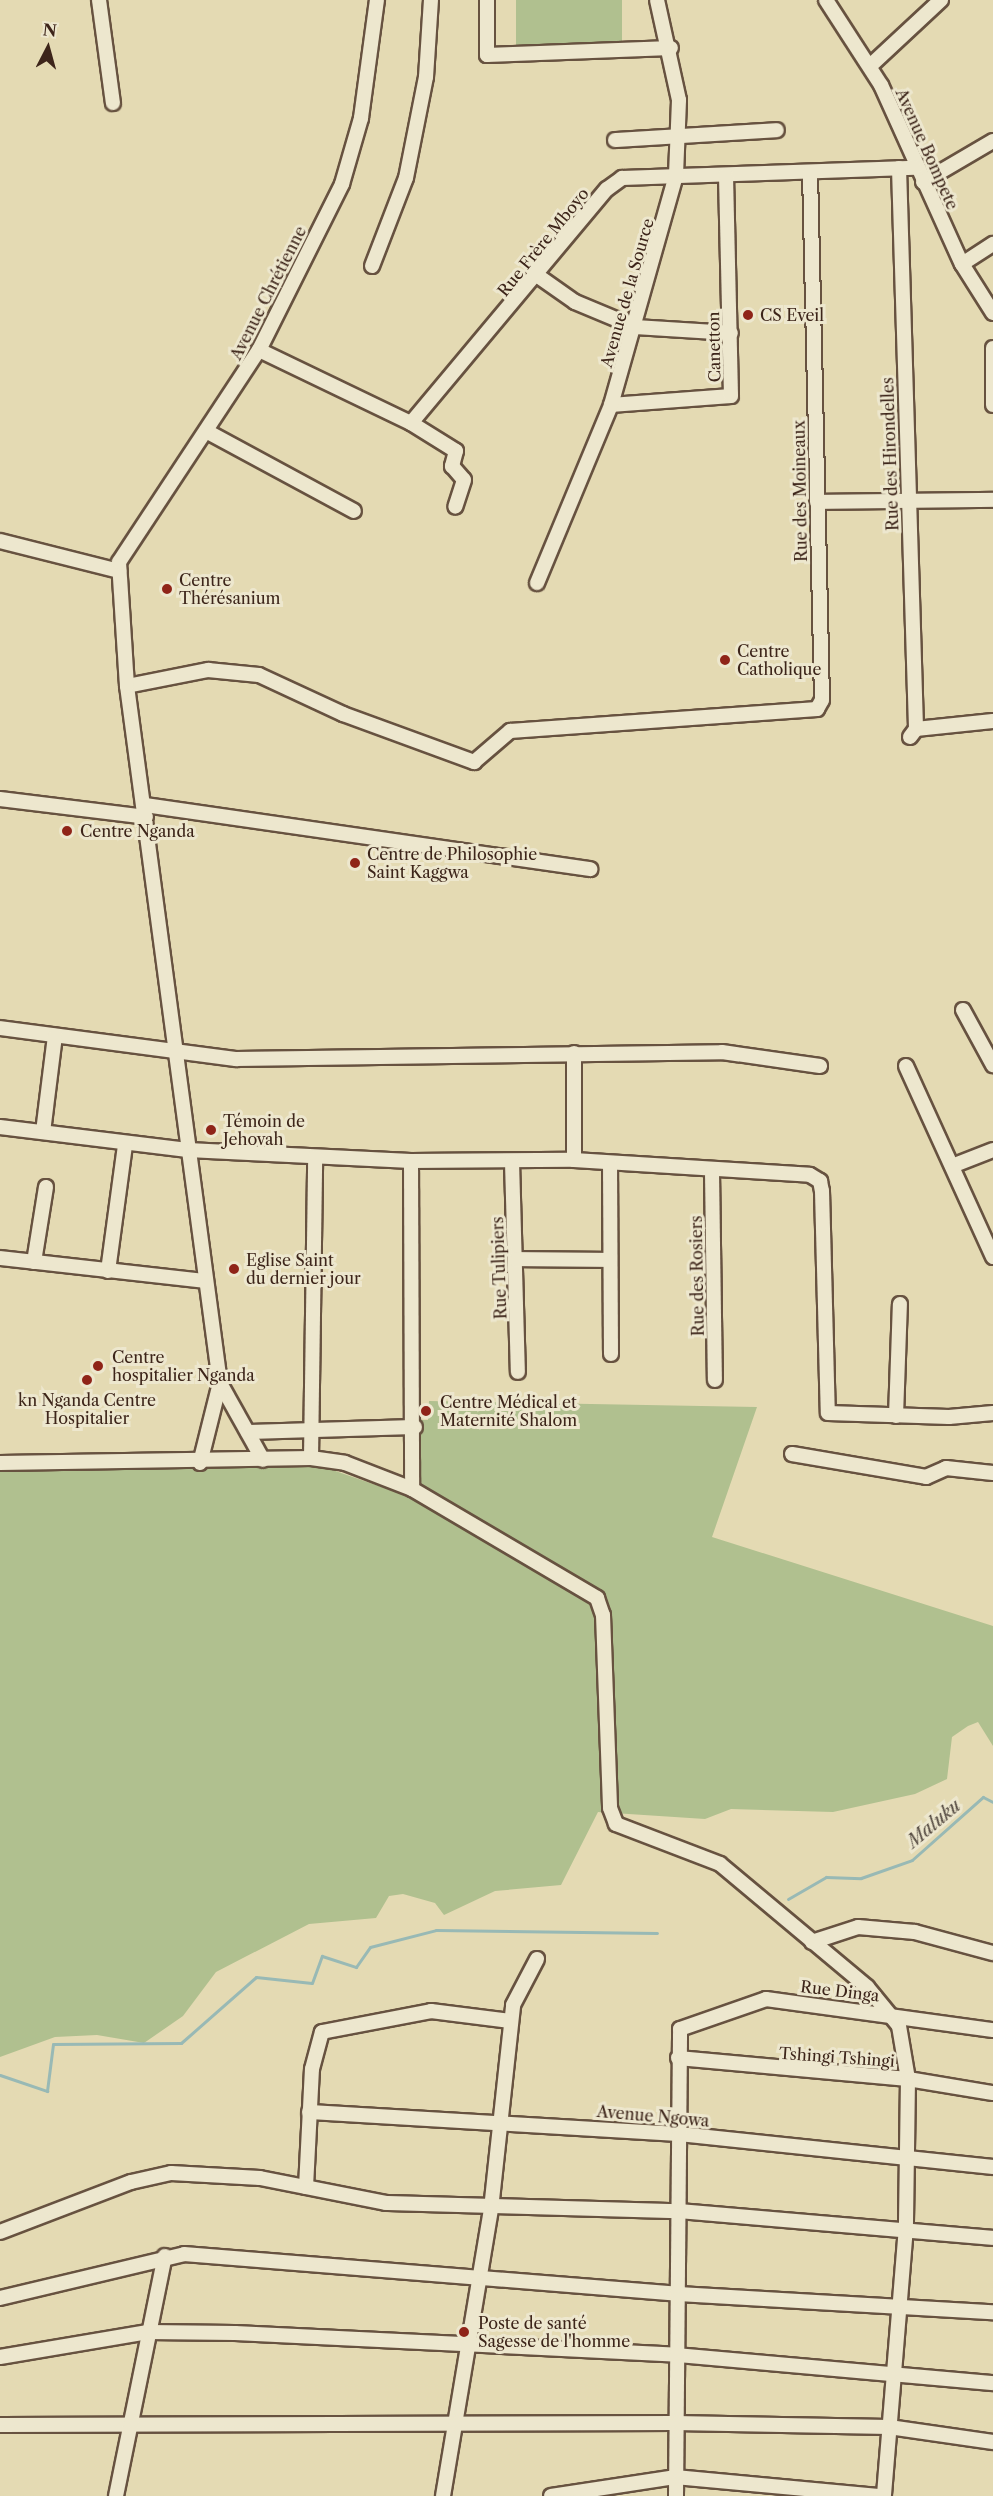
<!DOCTYPE html>
<meta charset="utf-8">
<style>
body{margin:0}
#map{position:relative;width:993px;height:2496px;overflow:hidden;background:#e4dab3;font-family:"Libre Caslon Text",serif}
div>[style]{position:absolute}
.green>*{inset:0;background:#b0c08f;transform-origin:0 0}
.stream>*{height:3px;margin:-1.5px;padding:0 1.5px;transform-origin:1.5px;border-radius:1.5px;background:#98b9b5}
.roads{filter:drop-shadow(2px 0 #675240) drop-shadow(-2px 0 #675240) drop-shadow(0 2px #675240) drop-shadow(0 -2px #675240)}
.minor>*{height:14px;margin:-7px;padding:0 7px;transform-origin:7px;border-radius:7px;background:#ede7ce}
.dots>*{width:16px;height:16px;translate:-50% -50%;box-sizing:border-box;border:3px solid #ede7ce;border-radius:50%}
span{translate:-50% -50%;white-space:nowrap;text-align:center;line-height:1.15;-webkit-text-stroke:6px #ede7ce;paint-order:stroke}
.street-label{font-size:16px;color:#3d251a}
.poi-label{font-size:16px;color:#3d251a}
.left{translate:0 -50%;text-align:left}
.water-label{font-size:18px;color:#544a41;font-style:italic}
.north{position:absolute;left:18px;top:18px;width:60px;height:60px;-webkit-text-stroke:4px #ede7ce;paint-order:stroke;rotate:6deg;font-size:16px;font-weight:700;line-height:24px;text-align:center;color:#3d251a}
.north::after{content:'';display:block;margin:auto;width:21px;height:27px;background:#3d251a;clip-path:polygon(50% 0,100% 100%,50% 72%,0 100%)}
</style>
<div id="map">
<div class="green">
<i style="left:516px;top:0;width:106px;height:47px"></i>
<i style="clip-path:polygon(429px 1401px,757px 1407px,712px 1537px,993px 1626px,993px 1746px,978px 1722px,968px 1726px,952px 1737px,947px 1779px,915px 1794px,833px 1812px,731px 1809px,705px 1819px,598px 1812px,561px 1885px,495px 1891px,444px 1915px,435px 1903px,403px 1894px,389px 1896px,376px 1918px,309px 1924px,216px 1972px,183px 2016px,144px 2043px,97px 2035px,55px 2037px,0 2057px,0 1468px,324px 1467px,416px 1499px,419px 1420px,428px 1420px)"></i>
</div>
<div class="stream">
<i style="left:788px;top:1899px;width:44px;rotate:-30.1deg"></i>
<i style="left:826px;top:1877px;width:35px;rotate:2deg"></i>
<i style="left:861px;top:1878px;width:54px;rotate:-19.4deg"></i>
<i style="left:912px;top:1860px;width:95px;rotate:-41.6deg"></i>
<i style="left:983px;top:1797px;width:11px;rotate:27deg"></i>
<i style="left:0;top:2075px;width:50px;rotate:18.8deg"></i>
<i style="left:47px;top:2091px;width:47px;rotate:-82.7deg"></i>
<i style="left:53px;top:2044px;width:128px;rotate:-0.4deg"></i>
<i style="left:181px;top:2043px;width:100px;rotate:-41.3deg"></i>
<i style="left:256px;top:1977px;width:56px;rotate:6.1deg"></i>
<i style="left:312px;top:1983px;width:29px;rotate:-70deg"></i>
<i style="left:322px;top:1956px;width:36px;rotate:18deg"></i>
<i style="left:356px;top:1967px;width:24px;rotate:-55deg"></i>
<i style="left:370px;top:1947px;width:68px;rotate:-14.4deg"></i>
<i style="left:436px;top:1930px;width:221px;rotate:0.8deg"></i>
</div>
<div class="roads">
<div class="minor">
<i style="left:99px;top:0;width:104px;rotate:82.3deg"></i>
<i style="left:487px;top:0;width:55px;rotate:90deg"></i>
<i style="left:487px;top:55px;width:184px;rotate:-2.2deg"></i>
<i style="left:826px;top:0;width:101px;rotate:57.1deg"></i>
<i style="left:881px;top:85px;width:196px;rotate:65.7deg"></i>
<i style="left:962px;top:264px;width:58px;rotate:57.7deg"></i>
<i style="left:870px;top:66px;width:97px;rotate:-42.9deg"></i>
<i style="left:615px;top:140px;width:162px;rotate:-3.5deg"></i>
<i style="left:899px;top:168px;width:561px;rotate:88.26deg"></i>
<i style="left:916px;top:729px;width:10px;rotate:127deg"></i>
<i style="left:923px;top:182px;width:81px;rotate:-30.4deg"></i>
<i style="left:962px;top:264px;width:37px;rotate:-33deg"></i>
<i style="left:372px;top:266px;width:94px;rotate:-68.9deg"></i>
<i style="left:406px;top:178px;width:103px;rotate:-78.8deg"></i>
<i style="left:426px;top:77px;width:77px;rotate:-86.3deg"></i>
<i style="left:538px;top:276px;width:45px;rotate:35.1deg"></i>
<i style="left:575px;top:302px;width:65px;rotate:22.6deg"></i>
<i style="left:635px;top:327px;width:96px;rotate:3.6deg"></i>
<i style="left:993px;top:348px;width:57px;rotate:90deg"></i>
<i style="left:259px;top:350px;width:169px;rotate:25.7deg"></i>
<i style="left:411px;top:423px;width:305px;rotate:-50.1deg"></i>
<i style="left:607px;top:189px;width:19px;rotate:-36deg"></i>
<i style="left:622px;top:178px;width:293px;rotate:-2deg"></i>
<i style="left:611px;top:405px;width:120px;rotate:-4.3deg"></i>
<i style="left:731px;top:396px;width:221px;rotate:-91.3deg"></i>
<i style="left:411px;top:423px;width:53px;rotate:31.9deg"></i>
<i style="left:456px;top:451px;width:16px;rotate:105deg"></i>
<i style="left:452px;top:466px;width:18px;rotate:49deg"></i>
<i style="left:464px;top:480px;width:28px;rotate:108deg"></i>
<i style="left:206px;top:431px;width:168px;rotate:28.4deg"></i>
<i style="left:817px;top:502px;width:176px;rotate:-0.7deg"></i>
<i style="left:0;top:541px;width:123px;rotate:14.1deg"></i>
<i style="left:537px;top:583px;width:193px;rotate:-67.4deg"></i>
<i style="left:611px;top:405px;width:239px;rotate:-74.2deg"></i>
<i style="left:676px;top:175px;width:75px;rotate:-87.7deg"></i>
<i style="left:679px;top:100px;width:102px;rotate:-102.4deg"></i>
<i style="left:127px;top:686px;width:83px;rotate:-11.2deg"></i>
<i style="left:208px;top:670px;width:51px;rotate:5.6deg"></i>
<i style="left:259px;top:675px;width:93px;rotate:24.9deg"></i>
<i style="left:343px;top:714px;width:140px;rotate:20.1deg"></i>
<i style="left:474px;top:762px;width:48px;rotate:-40.7deg"></i>
<i style="left:510px;top:731px;width:308px;rotate:-4.1deg"></i>
<i style="left:817px;top:709px;width:10px;rotate:-61deg"></i>
<i style="left:822px;top:700px;width:528px;rotate:-91.3deg"></i>
<i style="left:916px;top:729px;width:77px;rotate:-5.9deg"></i>
<i style="left:0;top:799px;width:147px;rotate:7deg"></i>
<i style="left:145px;top:805px;width:450px;rotate:8.2deg"></i>
<i style="left:963px;top:1010px;width:63px;rotate:61.4deg"></i>
<i style="left:0;top:1028px;width:238px;rotate:7.5deg"></i>
<i style="left:236px;top:1059px;width:486px;rotate:-0.8deg"></i>
<i style="left:722px;top:1052px;width:99px;rotate:8.1deg"></i>
<i style="left:906px;top:1066px;width:210px;rotate:65.5deg"></i>
<i style="left:0;top:1127px;width:189px;rotate:7deg"></i>
<i style="left:188px;top:1150px;width:223px;rotate:2.8deg"></i>
<i style="left:411px;top:1161px;width:163px;rotate:-0.4deg"></i>
<i style="left:574px;top:1160px;width:236px;rotate:3.6deg"></i>
<i style="left:810px;top:1175px;width:12px;rotate:31deg"></i>
<i style="left:820px;top:1181px;width:10px;rotate:79deg"></i>
<i style="left:822px;top:1191px;width:222px;rotate:88.5deg"></i>
<i style="left:828px;top:1413px;width:121px;rotate:1.9deg"></i>
<i style="left:949px;top:1417px;width:44px;rotate:-5.2deg"></i>
<i style="left:43px;top:1132px;width:97px;rotate:-82.9deg"></i>
<i style="left:574px;top:1160px;width:107px;rotate:-90deg"></i>
<i style="left:411px;top:1161px;width:328px;rotate:89.8deg"></i>
<i style="left:512px;top:1162px;width:210px;rotate:88.4deg"></i>
<i style="left:610px;top:1163px;width:191px;rotate:89.7deg"></i>
<i style="left:952px;top:1166px;width:44px;rotate:-21.3deg"></i>
<i style="left:712px;top:1172px;width:208px;rotate:89.2deg"></i>
<i style="left:0;top:1258px;width:205px;rotate:6.4deg"></i>
<i style="left:515px;top:1259px;width:95px;rotate:0.6deg"></i>
<i style="left:34px;top:1262px;width:76px;rotate:-80.9deg"></i>
<i style="left:108px;top:1271px;width:127px;rotate:-82.3deg"></i>
<i style="left:220px;top:1383px;width:88px;rotate:60.8deg"></i>
<i style="left:896px;top:1416px;width:112px;rotate:-88deg"></i>
<i style="left:248px;top:1432px;width:167px;rotate:-1.7deg"></i>
<i style="left:792px;top:1454px;width:136px;rotate:9.7deg"></i>
<i style="left:926px;top:1477px;width:22px;rotate:-24deg"></i>
<i style="left:946px;top:1468px;width:47px;rotate:6.1deg"></i>
<i style="left:311px;top:1458px;width:301px;rotate:-89.2deg"></i>
<i style="left:0;top:1463px;width:311px;rotate:-0.9deg"></i>
<i style="left:311px;top:1458px;width:34px;rotate:8deg"></i>
<i style="left:345px;top:1463px;width:72px;rotate:21.2deg"></i>
<i style="left:412px;top:1489px;width:215px;rotate:30.5deg"></i>
<i style="left:597px;top:1598px;width:18px;rotate:71deg"></i>
<i style="left:603px;top:1615px;width:193px;rotate:87.9deg"></i>
<i style="left:610px;top:1808px;width:17px;rotate:69deg"></i>
<i style="left:616px;top:1824px;width:111px;rotate:21deg"></i>
<i style="left:720px;top:1864px;width:192px;rotate:39.9deg"></i>
<i style="left:867px;top:1987px;width:50px;rotate:50.6deg"></i>
<i style="left:899px;top:2026px;width:54px;rotate:80.4deg"></i>
<i style="left:908px;top:2079px;width:148px;rotate:90.8deg"></i>
<i style="left:906px;top:2227px;width:270px;rotate:94.7deg"></i>
<i style="left:200px;top:1463px;width:82px;rotate:-76deg"></i>
<i style="left:220px;top:1383px;width:703px;rotate:-97.6deg"></i>
<i style="left:127px;top:686px;width:124px;rotate:-93.7deg"></i>
<i style="left:119px;top:562px;width:254px;rotate:-56.6deg"></i>
<i style="left:259px;top:350px;width:186px;rotate:-63.4deg"></i>
<i style="left:342px;top:184px;width:69px;rotate:-73.9deg"></i>
<i style="left:361px;top:118px;width:119px;rotate:-82.3deg"></i>
<i style="left:812px;top:1942px;width:48px;rotate:-18.1deg"></i>
<i style="left:858px;top:1927px;width:57px;rotate:5deg"></i>
<i style="left:915px;top:1932px;width:81px;rotate:15.1deg"></i>
<i style="left:678px;top:2058px;width:231px;rotate:5.2deg"></i>
<i style="left:908px;top:2079px;width:86px;rotate:9.4deg"></i>
<i style="left:309px;top:2112px;width:371px;rotate:3.4deg"></i>
<i style="left:679px;top:2134px;width:316px;rotate:6deg"></i>
<i style="left:306px;top:2187px;width:118px;rotate:-87.1deg"></i>
<i style="left:312px;top:2069px;width:38px;rotate:-75deg"></i>
<i style="left:322px;top:2032px;width:111px;rotate:-10.9deg"></i>
<i style="left:431px;top:2011px;width:80px;rotate:7.2deg"></i>
<i style="left:0;top:2232px;width:140px;rotate:-20.9deg"></i>
<i style="left:131px;top:2182px;width:41px;rotate:-12.7deg"></i>
<i style="left:171px;top:2173px;width:89px;rotate:3.2deg"></i>
<i style="left:260px;top:2178px;width:128px;rotate:11.2deg"></i>
<i style="left:386px;top:2203px;width:294px;rotate:1.6deg"></i>
<i style="left:680px;top:2211px;width:314px;rotate:4.9deg"></i>
<i style="left:0;top:2298px;width:189px;rotate:-13.4deg"></i>
<i style="left:184px;top:2254px;width:495px;rotate:4.6deg"></i>
<i style="left:677px;top:2294px;width:317px;rotate:3.3deg"></i>
<i style="left:0;top:2357px;width:150px;rotate:-9.6deg"></i>
<i style="left:148px;top:2332px;width:87px;rotate:0.7deg"></i>
<i style="left:235px;top:2333px;width:443px;rotate:2.8deg"></i>
<i style="left:677px;top:2355px;width:317px;rotate:5.1deg"></i>
<i style="left:0;top:2425px;width:675px;rotate:-0.17deg"></i>
<i style="left:675px;top:2423px;width:214px;rotate:1.1deg"></i>
<i style="left:889px;top:2427px;width:105px;rotate:8.2deg"></i>
<i style="left:116px;top:2496px;width:245px;rotate:-78.5deg"></i>
<i style="left:443px;top:2496px;width:291px;rotate:-80.5deg"></i>
<i style="left:491px;top:2209px;width:205px;rotate:-83.8deg"></i>
<i style="left:513px;top:2005px;width:52px;rotate:-62.4deg"></i>
<i style="left:551px;top:2496px;width:125px;rotate:-8.7deg"></i>
<i style="left:675px;top:2477px;width:207px;rotate:5.3deg"></i>
<i style="left:676px;top:2496px;width:467px;rotate:-89.5deg"></i>
<i style="left:680px;top:2029px;width:91px;rotate:-19.2deg"></i>
<i style="left:766px;top:1999px;width:229px;rotate:7.8deg"></i>
</div>
</div>
<div class="dots">
<i style="left:748px;top:315px;background:#8f2418"></i>
<i style="left:167px;top:589px;background:#8f2418"></i>
<i style="left:725px;top:660px;background:#8f2418"></i>
<i style="left:67px;top:831px;background:#8f2418"></i>
<i style="left:355px;top:863px;background:#8f2418"></i>
<i style="left:211px;top:1130px;background:#8f2418"></i>
<i style="left:234px;top:1269px;background:#8f2418"></i>
<i style="left:98px;top:1366px;background:#8f2418"></i>
<i style="left:87px;top:1380px;background:#8f2418"></i>
<i style="left:426px;top:1411px;background:#8f2418"></i>
<i style="left:464px;top:2332px;background:#8f2418"></i>
</div>
<div class="street-label">
<span style="left:927px;top:149px;rotate:66deg">Avenue Bompete</span>
<span style="left:543px;top:242px;rotate:-51deg">Rue Frère Mboyo</span>
<span style="left:268px;top:293px;rotate:-63deg">Avenue Chrétienne</span>
<span style="left:627px;top:293px;rotate:-74deg">Avenue de la Source</span>
<span style="left:714px;top:347px;rotate:-91deg">Canetton</span>
<span style="left:890px;top:454px;rotate:-92deg">Rue des Hirondelles</span>
<span style="left:800px;top:491px;rotate:-91deg">Rue des Moineaux</span>
<span style="left:499px;top:1268px;rotate:-92deg">Rue Tulipiers</span>
<span style="left:697px;top:1276px;rotate:-91deg">Rue des Rosiers</span>
<span style="left:840px;top:1991px;rotate:7deg">Rue Dinga</span>
<span style="left:837px;top:2057px;rotate:4deg">Tshingi Tshingi</span>
<span style="left:653px;top:2116px;rotate:5deg">Avenue Ngowa</span>
</div>
<div class="poi-label">
<span class="left" style="left:760px;top:315px">CS Eveil</span>
<span class="left" style="left:179px;top:589px">Centre<br>Thérésanium</span>
<span class="left" style="left:737px;top:660px">Centre<br>Catholique</span>
<span class="left" style="left:80px;top:831px">Centre Nganda</span>
<span class="left" style="left:367px;top:863px">Centre de Philosophie<br>Saint Kaggwa</span>
<span class="left" style="left:223px;top:1130px">Témoin de<br>Jehovah</span>
<span class="left" style="left:246px;top:1269px">Eglise Saint<br>du dernier jour</span>
<span class="left" style="left:112px;top:1366px">Centre<br>hospitalier Nganda</span>
<span style="left:87px;top:1409px">kn Nganda Centre<br>Hospitalier</span>
<span class="left" style="left:440px;top:1411px">Centre Médical et<br>Maternité Shalom</span>
<span class="left" style="left:478px;top:2332px">Poste de santé<br>Sagesse de l'homme</span>
</div>
<div class="water-label">
<span style="left:934px;top:1824px;rotate:-40deg">Maluku</span>
</div>
<div class="north">N</div>
</div>
